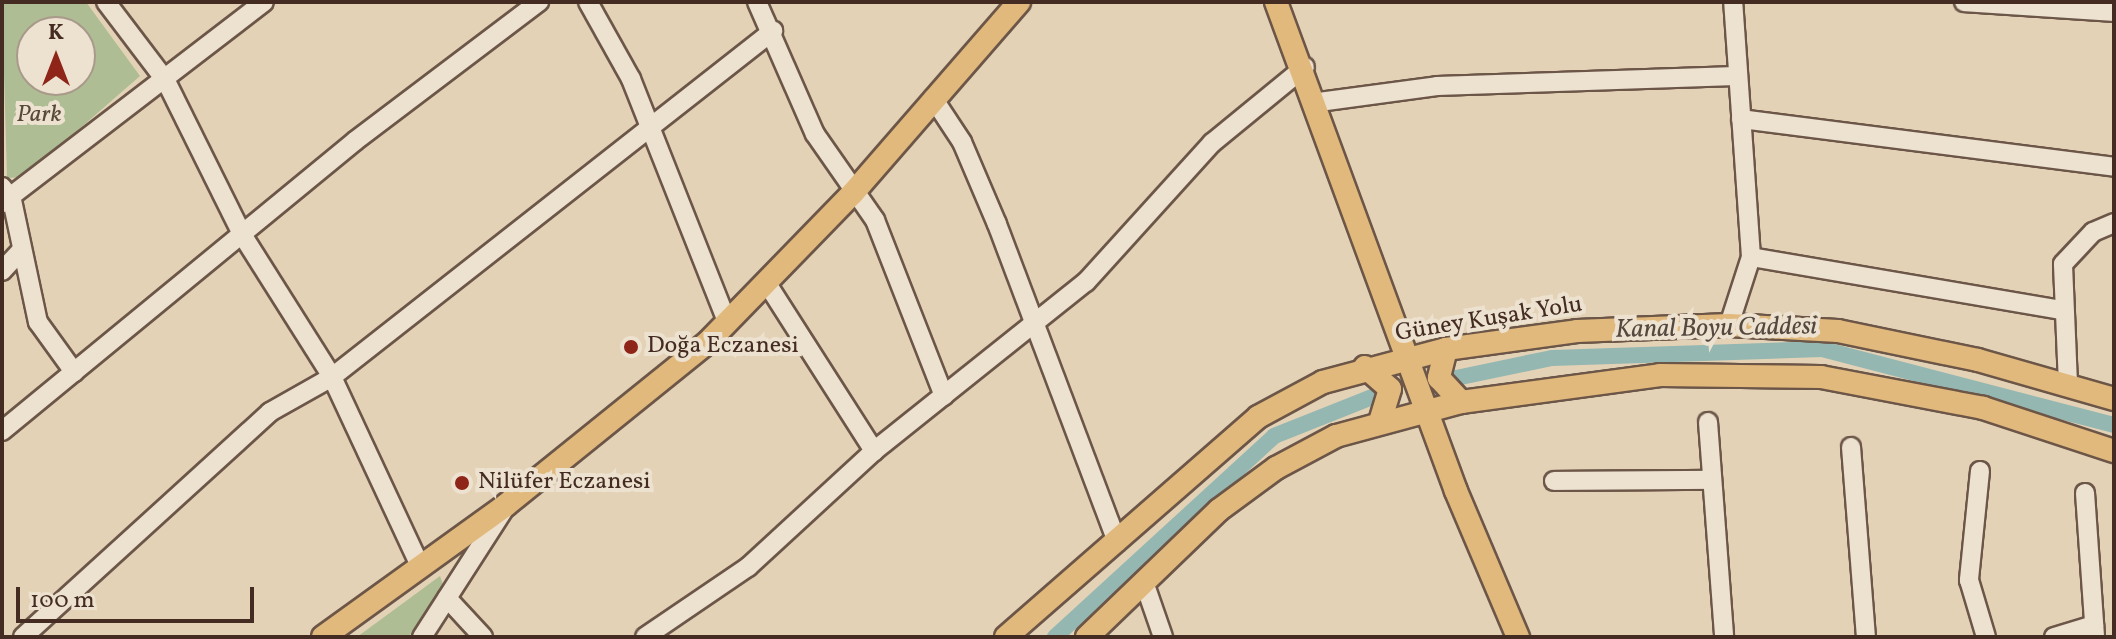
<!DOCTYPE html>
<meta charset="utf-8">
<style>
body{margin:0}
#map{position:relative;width:2116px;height:639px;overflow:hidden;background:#e4d2b7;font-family:Vollkorn,serif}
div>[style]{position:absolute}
.green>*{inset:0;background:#aebd93}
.canal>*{height:16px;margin:-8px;padding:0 8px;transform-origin:8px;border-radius:8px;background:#95b7b1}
.roads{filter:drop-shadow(2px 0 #6c5648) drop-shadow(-2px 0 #6c5648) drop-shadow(0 2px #6c5648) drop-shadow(0 -2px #6c5648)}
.minor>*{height:18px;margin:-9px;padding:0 9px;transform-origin:9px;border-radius:9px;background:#ede2d0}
.major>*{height:22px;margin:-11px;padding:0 11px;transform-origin:11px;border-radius:11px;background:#e2b97c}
.dots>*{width:22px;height:22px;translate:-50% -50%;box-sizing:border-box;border:4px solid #ede2d0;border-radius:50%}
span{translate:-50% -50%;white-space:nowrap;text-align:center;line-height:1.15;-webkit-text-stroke:8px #ede2d0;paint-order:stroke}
.park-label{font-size:24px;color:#594939;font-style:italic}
.street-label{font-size:24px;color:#442c23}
.poi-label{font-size:24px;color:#442c23}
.left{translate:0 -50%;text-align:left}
.water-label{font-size:26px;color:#54483f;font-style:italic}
.frame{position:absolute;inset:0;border:4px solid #442c23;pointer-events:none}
.north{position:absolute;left:16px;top:16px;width:80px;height:80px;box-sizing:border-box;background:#ede2d0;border:2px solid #a9998b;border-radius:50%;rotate:0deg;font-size:22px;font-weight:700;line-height:32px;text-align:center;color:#442c23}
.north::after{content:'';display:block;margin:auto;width:28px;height:36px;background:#8f2418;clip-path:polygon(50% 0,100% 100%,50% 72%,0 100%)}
.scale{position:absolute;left:16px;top:587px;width:238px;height:36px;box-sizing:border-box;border:4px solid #442c23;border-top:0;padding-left:10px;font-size:24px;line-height:28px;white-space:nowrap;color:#442c23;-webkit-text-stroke:6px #ede2d0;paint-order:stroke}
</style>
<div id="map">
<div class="green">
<i style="clip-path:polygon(evenodd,2px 2px,86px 2px,140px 76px,24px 177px,7px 178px,2px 2px,32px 32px,80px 32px,80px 80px,32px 80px,32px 32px)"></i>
<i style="clip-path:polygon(440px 576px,445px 590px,408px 637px,357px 637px)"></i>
</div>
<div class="canal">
<i style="left:1456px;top:378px;width:98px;rotate:-11.8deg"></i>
<i style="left:1552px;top:358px;width:270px;rotate:-1.9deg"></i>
<i style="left:1822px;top:349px;width:302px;rotate:14.6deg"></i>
<i style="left:1055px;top:637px;width:297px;rotate:-42.5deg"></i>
<i style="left:1274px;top:436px;width:111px;rotate:-21.7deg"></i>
</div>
<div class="roads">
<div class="minor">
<i style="left:106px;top:2px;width:99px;rotate:52.8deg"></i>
<i style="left:166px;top:81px;width:173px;rotate:63.6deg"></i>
<i style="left:243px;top:236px;width:167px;rotate:57.7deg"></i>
<i style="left:332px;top:377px;width:208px;rotate:65deg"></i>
<i style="left:588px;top:2px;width:88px;rotate:60.8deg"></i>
<i style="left:631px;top:79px;width:261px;rotate:68.4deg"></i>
<i style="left:757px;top:2px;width:144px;rotate:66.3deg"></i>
<i style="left:815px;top:134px;width:105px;rotate:55.1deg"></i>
<i style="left:875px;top:220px;width:189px;rotate:68.6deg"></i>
<i style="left:1964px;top:2px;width:150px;rotate:3.8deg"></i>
<i style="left:933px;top:98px;width:53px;rotate:56.6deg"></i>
<i style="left:962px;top:142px;width:89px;rotate:66.9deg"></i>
<i style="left:997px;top:224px;width:340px;rotate:69.3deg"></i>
<i style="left:1319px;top:102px;width:119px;rotate:-7.7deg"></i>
<i style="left:1437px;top:86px;width:299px;rotate:-1.9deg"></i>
<i style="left:1741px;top:119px;width:376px;rotate:7.3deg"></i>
<i style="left:2px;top:187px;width:16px;rotate:52deg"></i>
<i style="left:12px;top:200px;width:125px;rotate:78deg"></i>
<i style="left:38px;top:322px;width:62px;rotate:54.2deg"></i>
<i style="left:2px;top:203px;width:330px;rotate:-37.5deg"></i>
<i style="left:1751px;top:257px;width:314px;rotate:9.7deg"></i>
<i style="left:2px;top:271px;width:26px;rotate:-47deg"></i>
<i style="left:766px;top:282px;width:201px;rotate:57.4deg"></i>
<i style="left:1729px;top:325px;width:71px;rotate:-72.1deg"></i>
<i style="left:1751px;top:257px;width:256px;rotate:-94deg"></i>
<i style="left:2068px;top:384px;width:120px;rotate:-92.4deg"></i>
<i style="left:2063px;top:264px;width:44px;rotate:-46.8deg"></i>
<i style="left:2093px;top:232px;width:23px;rotate:-23deg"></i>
<i style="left:1708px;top:422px;width:216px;rotate:85.7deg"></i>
<i style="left:2px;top:431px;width:457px;rotate:-39.4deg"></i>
<i style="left:355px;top:141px;width:231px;rotate:-37.1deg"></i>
<i style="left:1851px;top:447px;width:191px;rotate:85.5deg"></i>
<i style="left:1980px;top:471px;width:110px;rotate:95.8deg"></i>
<i style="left:1969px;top:580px;width:59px;rotate:73.4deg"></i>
<i style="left:1554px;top:481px;width:157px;rotate:-0.4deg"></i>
<i style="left:2085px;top:493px;width:144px;rotate:86deg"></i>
<i style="left:1144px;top:582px;width:58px;rotate:70.9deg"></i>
<i style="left:447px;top:598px;width:53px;rotate:47.3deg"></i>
<i style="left:23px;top:637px;width:334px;rotate:-42.3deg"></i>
<i style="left:270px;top:412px;width:71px;rotate:-29.4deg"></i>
<i style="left:332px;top:377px;width:561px;rotate:-38.12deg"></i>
<i style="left:422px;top:637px;width:150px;rotate:-57.3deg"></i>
<i style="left:645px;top:637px;width:125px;rotate:-34.2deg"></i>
<i style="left:748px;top:567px;width:171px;rotate:-42.6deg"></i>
<i style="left:874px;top:451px;width:271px;rotate:-38.6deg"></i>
<i style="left:1086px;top:282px;width:188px;rotate:-47.8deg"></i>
<i style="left:1212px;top:143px;width:120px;rotate:-39.3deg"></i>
<i style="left:2054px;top:637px;width:42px;rotate:-16.7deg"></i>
</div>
<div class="major">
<i style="left:1276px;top:2px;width:521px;rotate:69.79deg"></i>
<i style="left:1456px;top:491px;width:159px;rotate:67deg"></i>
<i style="left:1446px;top:349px;width:30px;rotate:104deg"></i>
<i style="left:1439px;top:378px;width:33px;rotate:47deg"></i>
<i style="left:1365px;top:367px;width:33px;rotate:41deg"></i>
<i style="left:1390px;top:389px;width:34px;rotate:107deg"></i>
<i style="left:323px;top:637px;width:226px;rotate:-35.8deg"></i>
<i style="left:506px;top:505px;width:261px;rotate:-38.9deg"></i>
<i style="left:709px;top:341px;width:206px;rotate:-45.8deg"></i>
<i style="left:853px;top:193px;width:253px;rotate:-49deg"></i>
<i style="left:1006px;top:637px;width:335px;rotate:-41.1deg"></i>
<i style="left:1258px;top:417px;width:74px;rotate:-28.3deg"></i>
<i style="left:1323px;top:382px;width:127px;rotate:-15deg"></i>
<i style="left:1446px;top:349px;width:132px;rotate:-7.8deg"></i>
<i style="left:1577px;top:331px;width:152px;rotate:-2.3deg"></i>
<i style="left:1729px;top:325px;width:109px;rotate:3.2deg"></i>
<i style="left:1838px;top:331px;width:143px;rotate:11.7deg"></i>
<i style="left:1978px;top:360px;width:141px;rotate:16deg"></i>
<i style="left:1087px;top:637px;width:183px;rotate:-43.9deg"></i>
<i style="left:1219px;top:510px;width:71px;rotate:-36.4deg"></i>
<i style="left:1276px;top:468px;width:68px;rotate:-28.1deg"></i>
<i style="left:1336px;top:436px;width:130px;rotate:-15.2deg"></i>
<i style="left:1461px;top:402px;width:201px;rotate:-7.7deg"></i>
<i style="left:1660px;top:375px;width:161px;rotate:0.7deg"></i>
<i style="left:1821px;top:377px;width:165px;rotate:10.8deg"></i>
<i style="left:1983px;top:408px;width:138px;rotate:18.2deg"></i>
</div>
</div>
<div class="dots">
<i style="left:631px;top:347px;background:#8f2418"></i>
<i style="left:462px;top:483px;background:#8f2418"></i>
</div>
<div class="park-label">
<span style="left:39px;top:116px">Park</span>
</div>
<div class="street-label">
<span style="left:1489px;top:320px;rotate:-9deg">Güney Kuşak Yolu</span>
</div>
<div class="poi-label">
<span class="left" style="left:647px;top:347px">Doğa Eczanesi</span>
<span class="left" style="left:478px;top:483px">Nilüfer Eczanesi</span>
</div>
<div class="water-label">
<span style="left:1716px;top:329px;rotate:-1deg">Kanal Boyu Caddesi</span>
</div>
<div class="frame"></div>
<div class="north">K</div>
<div class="scale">100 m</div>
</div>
